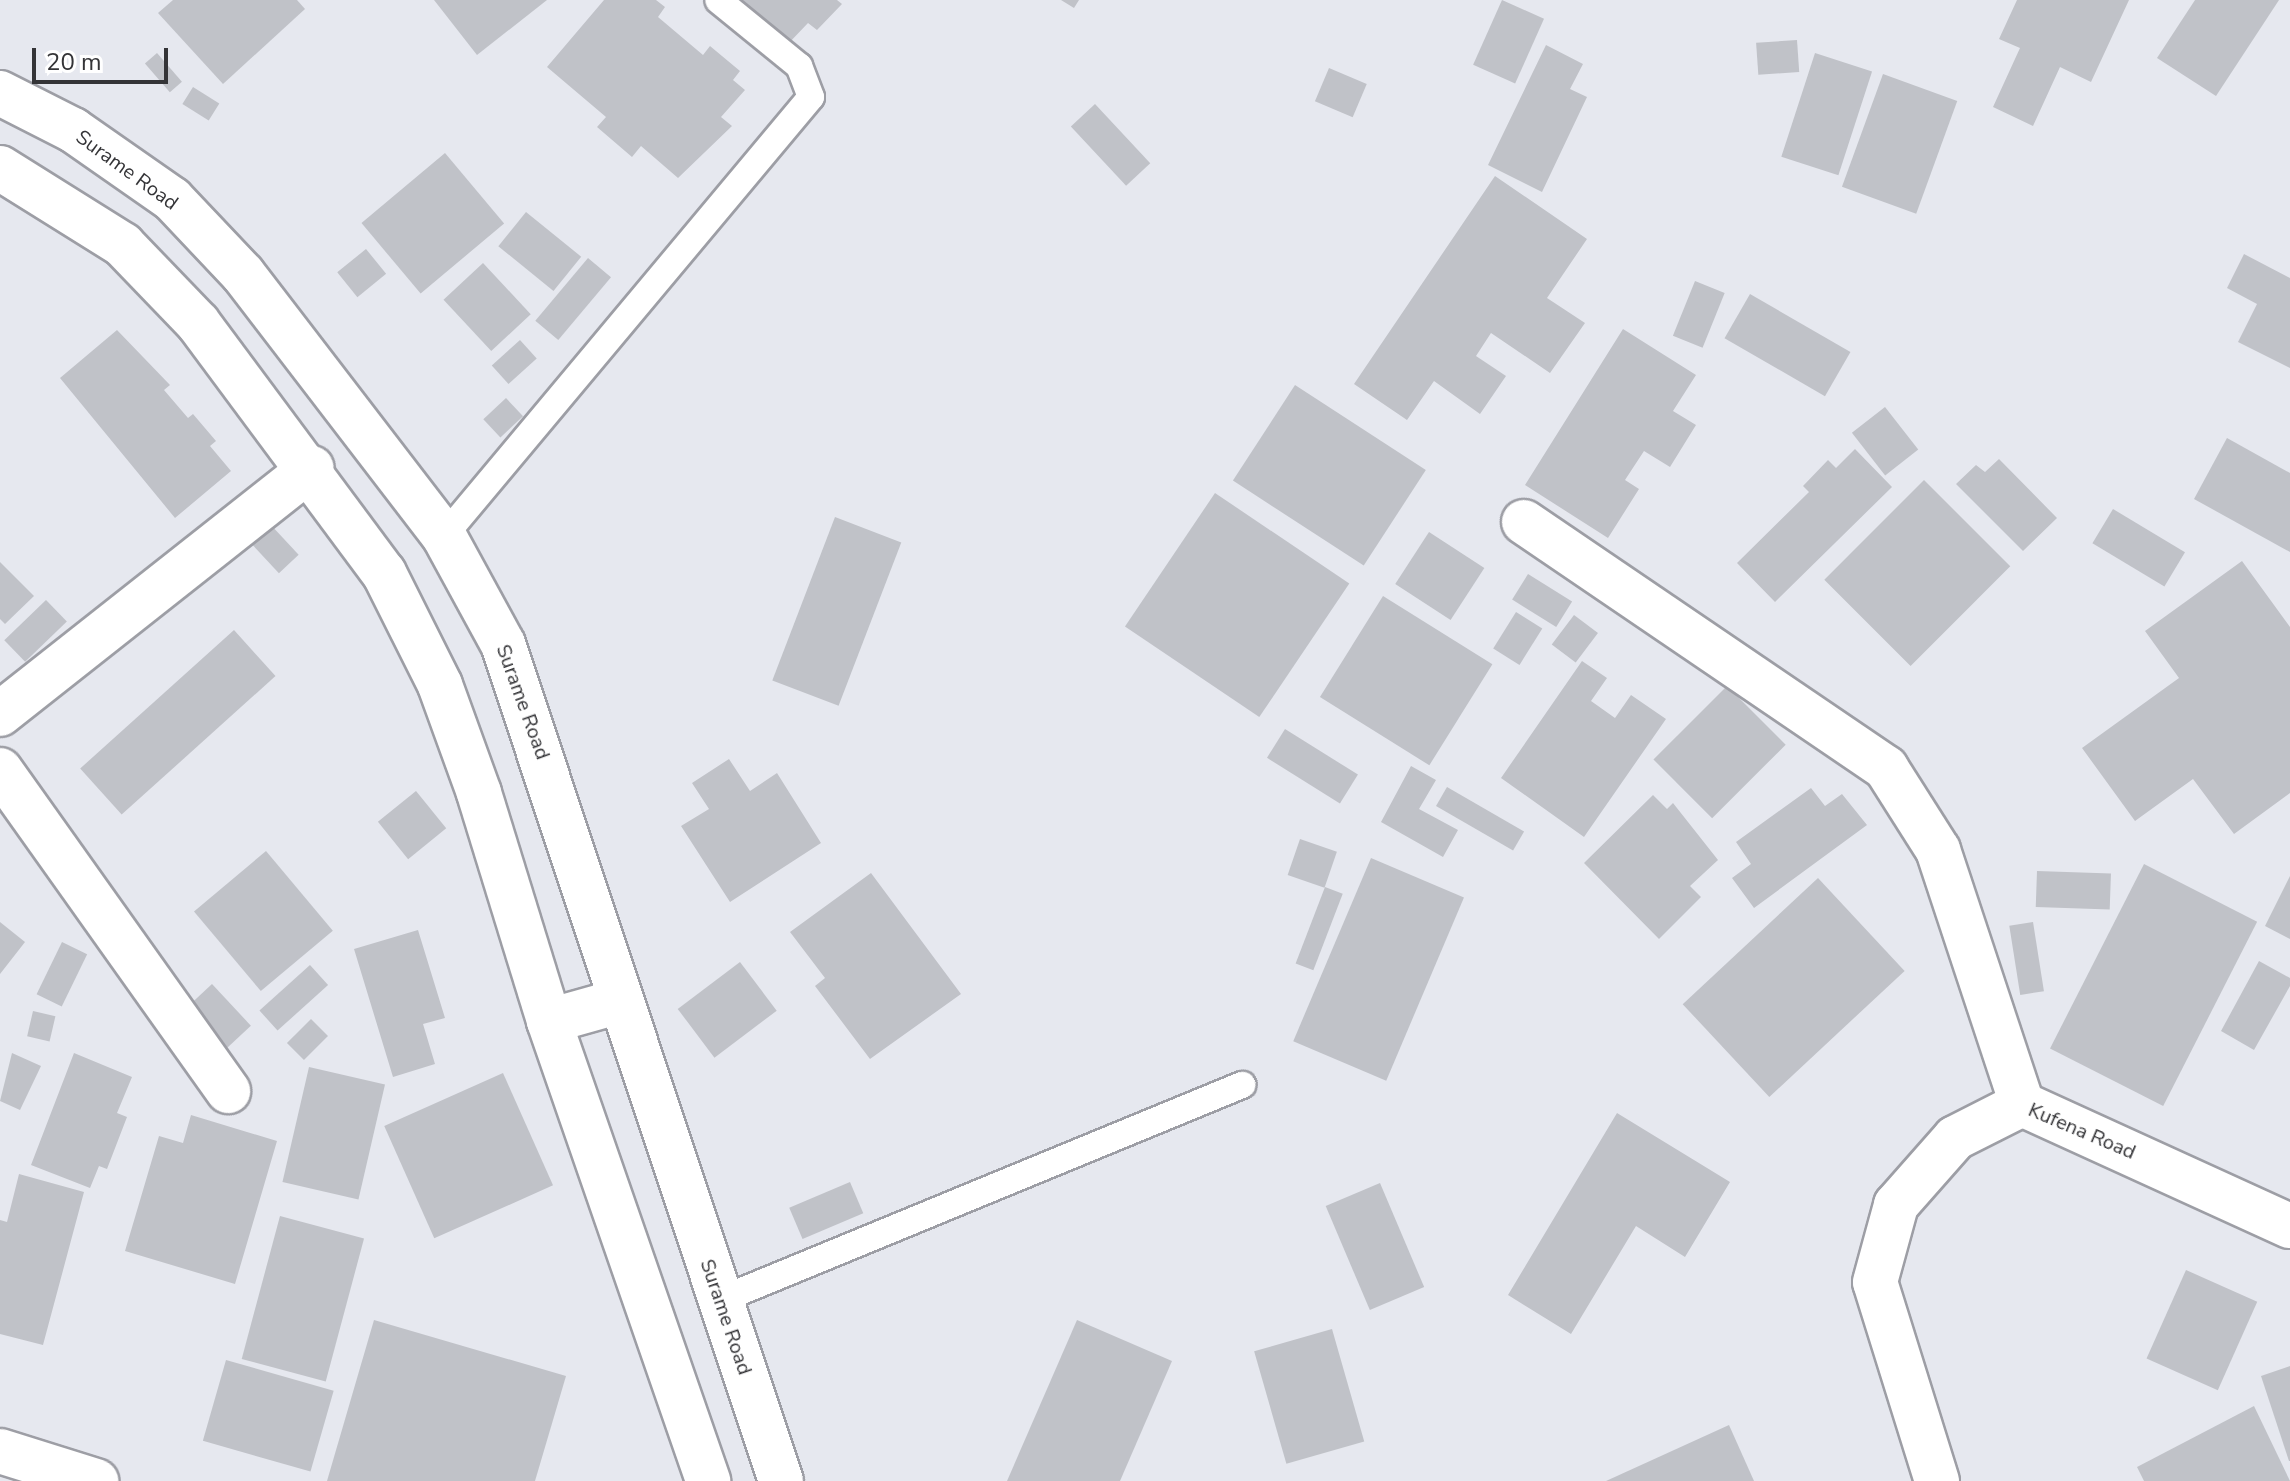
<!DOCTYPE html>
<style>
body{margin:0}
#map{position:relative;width:2290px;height:1481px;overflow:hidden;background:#e6e8ef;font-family:"Nunito Sans",sans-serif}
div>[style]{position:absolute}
.building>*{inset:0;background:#c0c2c8;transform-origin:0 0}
.roads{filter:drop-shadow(2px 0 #9d9ea5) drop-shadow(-2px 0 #9d9ea5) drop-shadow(0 2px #9d9ea5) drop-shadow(0 -2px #9d9ea5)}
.service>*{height:26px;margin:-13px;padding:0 13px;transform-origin:13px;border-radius:13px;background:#fff}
.minor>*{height:44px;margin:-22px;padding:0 22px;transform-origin:22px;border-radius:22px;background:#fff}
.tertiary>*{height:44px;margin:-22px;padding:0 22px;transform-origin:22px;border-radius:22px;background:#fff}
span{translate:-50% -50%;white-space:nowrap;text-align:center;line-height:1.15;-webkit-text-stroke:7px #fff;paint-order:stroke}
.street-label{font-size:20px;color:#343437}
.scale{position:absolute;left:32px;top:48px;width:136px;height:36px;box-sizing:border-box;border:4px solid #343437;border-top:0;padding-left:10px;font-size:24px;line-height:28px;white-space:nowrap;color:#343437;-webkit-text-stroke:6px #fff;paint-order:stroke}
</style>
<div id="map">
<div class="building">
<i style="clip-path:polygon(173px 0,297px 0,305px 9px,223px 84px,158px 13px)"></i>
<i style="clip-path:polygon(434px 0,547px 0,477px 55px)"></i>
<i style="clip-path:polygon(604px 0,656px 0,665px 7px,658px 17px,703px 55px,710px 46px,740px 71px,733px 80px,745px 90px,721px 117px,732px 126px,678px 178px,641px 146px,632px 157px,597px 127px,606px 117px,547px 67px)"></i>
<i style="clip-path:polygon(740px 0,837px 0,842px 4px,817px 30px,808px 23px,787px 45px)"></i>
<i style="clip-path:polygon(1061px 0,1079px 0,1074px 8px)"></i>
<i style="left:1502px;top:0;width:46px;height:71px;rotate:24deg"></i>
<i style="clip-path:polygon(2017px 0,2129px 0,2091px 82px,2060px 67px,2033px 126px,1993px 107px,2020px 48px,1999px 39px)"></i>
<i style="clip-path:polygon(2195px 0,2279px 0,2216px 96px,2157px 58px)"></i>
<i style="left:1797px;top:40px;width:32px;height:41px;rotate:86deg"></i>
<i style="clip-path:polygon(1546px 45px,1583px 64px,1570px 89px,1587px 97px,1542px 192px,1488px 165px)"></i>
<i style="left:157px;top:53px;width:38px;height:16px;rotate:49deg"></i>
<i style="left:1815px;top:53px;width:60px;height:109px;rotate:18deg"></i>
<i style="left:1329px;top:68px;width:41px;height:36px;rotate:23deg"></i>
<i style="left:1883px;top:74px;width:79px;height:120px;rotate:20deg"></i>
<i style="left:193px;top:87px;width:31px;height:20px;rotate:32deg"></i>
<i style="left:1095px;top:104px;width:81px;height:33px;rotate:47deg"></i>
<i style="left:445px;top:153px;width:92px;height:109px;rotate:50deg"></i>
<i style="clip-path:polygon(1495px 176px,1587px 239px,1547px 298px,1585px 323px,1550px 373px,1491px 333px,1476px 356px,1506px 376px,1480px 414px,1434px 381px,1407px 420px,1354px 384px)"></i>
<i style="left:526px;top:212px;width:71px;height:44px;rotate:39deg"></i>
<i style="left:366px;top:249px;width:32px;height:37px;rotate:51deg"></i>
<i style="clip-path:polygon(2244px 254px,2290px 278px,2290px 368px,2238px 342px,2257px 304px,2227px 288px)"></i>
<i style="left:588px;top:258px;width:30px;height:82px;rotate:40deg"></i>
<i style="left:483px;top:263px;width:70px;height:54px;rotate:47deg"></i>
<i style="left:1695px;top:281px;width:32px;height:59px;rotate:22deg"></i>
<i style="left:1750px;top:294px;width:116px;height:51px;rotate:30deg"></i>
<i style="clip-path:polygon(1623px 329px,1696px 375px,1673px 411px,1696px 425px,1670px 467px,1644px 451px,1625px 480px,1639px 489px,1608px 538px,1525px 485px)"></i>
<i style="clip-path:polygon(117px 330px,170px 385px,164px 390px,188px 418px,193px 414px,216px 441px,210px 446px,231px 471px,175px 518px,60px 378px)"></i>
<i style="left:520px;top:340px;width:25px;height:38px;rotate:48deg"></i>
<i style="left:1295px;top:385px;width:156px;height:114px;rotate:33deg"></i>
<i style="left:506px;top:398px;width:25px;height:31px;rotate:47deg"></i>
<i style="left:1885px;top:407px;width:54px;height:42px;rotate:52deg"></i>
<i style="clip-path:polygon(2227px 438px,2290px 473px,2290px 552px,2194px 499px)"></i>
<i style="clip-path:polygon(1855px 449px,1892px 487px,1775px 602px,1737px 563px,1809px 492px,1803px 486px,1828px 460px,1836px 468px)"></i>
<i style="clip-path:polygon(1999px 459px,2057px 518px,2023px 551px,1956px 484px,1976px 465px,1985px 472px)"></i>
<i style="left:1924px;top:480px;width:122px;height:141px;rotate:45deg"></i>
<i style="left:1215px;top:493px;width:162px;height:161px;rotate:34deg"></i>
<i style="left:2113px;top:509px;width:84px;height:40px;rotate:31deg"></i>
<i style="left:835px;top:517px;width:71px;height:175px;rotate:21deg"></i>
<i style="left:270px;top:524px;width:42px;height:27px;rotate:47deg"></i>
<i style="left:1429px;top:532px;width:66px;height:62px;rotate:33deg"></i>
<i style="clip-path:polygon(2242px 561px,2290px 627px,2290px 793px,2234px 834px,2193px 779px,2135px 821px,2082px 748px,2179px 678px,2145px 631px)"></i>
<i style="clip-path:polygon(0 562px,34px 596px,5px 624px,0 619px)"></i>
<i style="left:1528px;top:574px;width:52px;height:30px;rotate:32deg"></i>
<i style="left:1383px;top:596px;width:129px;height:119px;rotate:32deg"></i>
<i style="left:46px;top:600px;width:30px;height:58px;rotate:46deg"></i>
<i style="left:1516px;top:612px;width:31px;height:43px;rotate:32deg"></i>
<i style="left:1574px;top:615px;width:30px;height:37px;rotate:37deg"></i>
<i style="left:234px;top:630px;width:62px;height:207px;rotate:48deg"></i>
<i style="clip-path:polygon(1582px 661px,1607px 678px,1591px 701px,1615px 718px,1631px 695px,1666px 719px,1584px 837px,1501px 778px)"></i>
<i style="left:1727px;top:686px;width:83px;height:104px;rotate:45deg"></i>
<i style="left:1285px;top:729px;width:86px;height:34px;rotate:32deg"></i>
<i style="clip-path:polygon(729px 759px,750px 791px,777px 773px,821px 843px,730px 902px,681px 826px,709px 809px,692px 783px)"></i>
<i style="clip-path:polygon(1411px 766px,1436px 780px,1419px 809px,1458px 830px,1443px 857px,1381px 822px)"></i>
<i style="left:1447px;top:787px;width:89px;height:22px;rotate:30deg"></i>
<i style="clip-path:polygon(1811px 788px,1825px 806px,1842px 794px,1867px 825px,1754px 908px,1732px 878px,1751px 864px,1736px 842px)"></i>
<i style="left:416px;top:791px;width:48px;height:49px;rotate:51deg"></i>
<i style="clip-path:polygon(1653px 795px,1667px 809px,1673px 803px,1718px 860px,1690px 886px,1701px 897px,1659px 939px,1584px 863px)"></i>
<i style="left:1300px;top:839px;width:39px;height:38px;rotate:19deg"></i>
<i style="left:266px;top:851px;width:104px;height:94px;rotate:50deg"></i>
<i style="left:1371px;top:858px;width:101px;height:199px;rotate:23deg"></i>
<i style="left:2144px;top:864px;width:127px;height:207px;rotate:27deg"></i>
<i style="left:2037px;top:871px;width:74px;height:36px;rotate:2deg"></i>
<i style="clip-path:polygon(871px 873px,961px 994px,870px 1059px,815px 986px,825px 978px,790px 932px)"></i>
<i style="clip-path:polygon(2290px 876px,2290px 939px,2265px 926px)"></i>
<i style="left:1818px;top:878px;width:127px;height:185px;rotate:47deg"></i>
<i style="left:1325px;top:887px;width:19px;height:82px;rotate:21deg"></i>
<i style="clip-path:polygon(0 922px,25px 942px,0 974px)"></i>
<i style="left:2033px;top:922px;width:70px;height:24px;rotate:81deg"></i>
<i style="clip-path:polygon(418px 930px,445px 1018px,423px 1024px,435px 1064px,393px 1077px,354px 949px)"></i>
<i style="left:62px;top:942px;width:28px;height:58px;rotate:26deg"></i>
<i style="clip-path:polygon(2259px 961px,2290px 978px,2290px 986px,2254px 1050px,2221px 1031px)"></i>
<i style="left:740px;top:962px;width:61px;height:78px;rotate:53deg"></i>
<i style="left:310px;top:965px;width:27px;height:68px;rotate:48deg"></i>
<i style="left:212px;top:984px;width:57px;height:33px;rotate:47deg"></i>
<i style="left:33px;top:1011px;width:23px;height:26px;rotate:13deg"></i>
<i style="left:311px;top:1019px;width:24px;height:34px;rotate:45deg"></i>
<i style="clip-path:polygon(12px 1053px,41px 1066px,20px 1110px,0 1101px)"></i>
<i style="clip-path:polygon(74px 1053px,132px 1077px,117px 1113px,127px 1117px,107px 1169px,99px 1166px,90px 1188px,31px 1165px)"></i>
<i style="left:309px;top:1067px;width:78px;height:118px;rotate:13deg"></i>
<i style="left:503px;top:1073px;width:123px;height:130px;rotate:66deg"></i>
<i style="clip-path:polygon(1617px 1113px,1730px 1182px,1685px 1257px,1636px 1226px,1571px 1334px,1508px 1295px)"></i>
<i style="clip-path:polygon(191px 1115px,277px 1141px,235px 1284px,125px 1251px,159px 1136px,183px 1143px)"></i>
<i style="clip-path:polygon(19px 1174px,84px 1192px,43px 1345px,0 1334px,0 1220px,7px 1222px)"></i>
<i style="left:850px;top:1182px;width:34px;height:66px;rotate:67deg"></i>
<i style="left:1380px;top:1183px;width:113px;height:59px;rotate:67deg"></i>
<i style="left:280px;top:1216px;width:87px;height:148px;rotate:15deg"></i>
<i style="left:2186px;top:1270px;width:78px;height:97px;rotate:24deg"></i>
<i style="clip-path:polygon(374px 1320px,566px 1376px,535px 1481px,327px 1481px)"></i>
<i style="clip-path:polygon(1077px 1320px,1172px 1361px,1120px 1481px,1007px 1481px)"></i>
<i style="left:1332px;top:1329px;width:117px;height:81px;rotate:74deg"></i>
<i style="left:226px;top:1360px;width:112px;height:84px;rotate:16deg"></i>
<i style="clip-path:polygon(2290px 1366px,2290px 1461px,2289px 1461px,2261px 1376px)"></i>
<i style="clip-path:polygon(2254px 1406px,2290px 1481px,2144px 1481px,2137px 1467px)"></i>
<i style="clip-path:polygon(1729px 1425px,1754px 1481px,1606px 1481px)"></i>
</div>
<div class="roads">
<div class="service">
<i style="left:444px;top:536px;width:572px;rotate:-50.1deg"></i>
<i style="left:811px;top:97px;width:33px;rotate:-111deg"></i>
<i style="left:799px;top:66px;width:104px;rotate:-140.8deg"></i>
<i style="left:720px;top:1300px;width:565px;rotate:-22.39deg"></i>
</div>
<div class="minor">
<i style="left:1524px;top:522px;width:438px;rotate:34.2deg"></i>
<i style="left:1886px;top:768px;width:97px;rotate:57.6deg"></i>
<i style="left:1938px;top:850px;width:268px;rotate:71.7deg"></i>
<i style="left:0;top:714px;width:397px;rotate:-38.3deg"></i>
<i style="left:0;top:770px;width:394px;rotate:54.6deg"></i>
<i style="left:0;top:1451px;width:101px;rotate:17.4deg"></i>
<i style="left:1937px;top:1481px;width:208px;rotate:-107.3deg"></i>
<i style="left:1875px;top:1282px;width:80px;rotate:-74.7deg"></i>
<i style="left:1896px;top:1205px;width:89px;rotate:-48.6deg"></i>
<i style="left:1955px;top:1138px;width:75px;rotate:-26.9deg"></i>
<i style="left:2022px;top:1104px;width:294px;rotate:24.5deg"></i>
</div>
<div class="tertiary">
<i style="left:0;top:93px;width:82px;rotate:26.9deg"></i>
<i style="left:73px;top:130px;width:121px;rotate:34.9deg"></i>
<i style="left:172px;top:199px;width:103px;rotate:46.6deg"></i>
<i style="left:243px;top:274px;width:330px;rotate:52.5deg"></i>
<i style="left:444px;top:536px;width:123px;rotate:61.4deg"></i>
<i style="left:503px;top:644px;width:882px;rotate:71.63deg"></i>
<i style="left:0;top:168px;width:145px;rotate:32deg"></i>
<i style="left:123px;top:245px;width:108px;rotate:46.1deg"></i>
<i style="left:198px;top:323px;width:312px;rotate:53.4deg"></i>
<i style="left:384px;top:573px;width:125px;rotate:63.4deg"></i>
<i style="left:440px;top:685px;width:115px;rotate:70.1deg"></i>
<i style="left:479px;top:793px;width:239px;rotate:72.9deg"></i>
<i style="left:549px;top:1021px;width:487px;rotate:70.9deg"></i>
<i style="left:549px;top:1021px;width:74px;rotate:-15.7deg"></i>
</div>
</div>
<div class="street-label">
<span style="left:127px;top:170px;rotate:36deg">Surame Road</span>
<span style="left:523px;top:702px;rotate:70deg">Surame Road</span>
<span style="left:2082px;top:1131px;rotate:23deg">Kufena Road</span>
<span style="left:726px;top:1317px;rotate:71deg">Surame Road</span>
</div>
<div class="scale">20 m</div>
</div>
